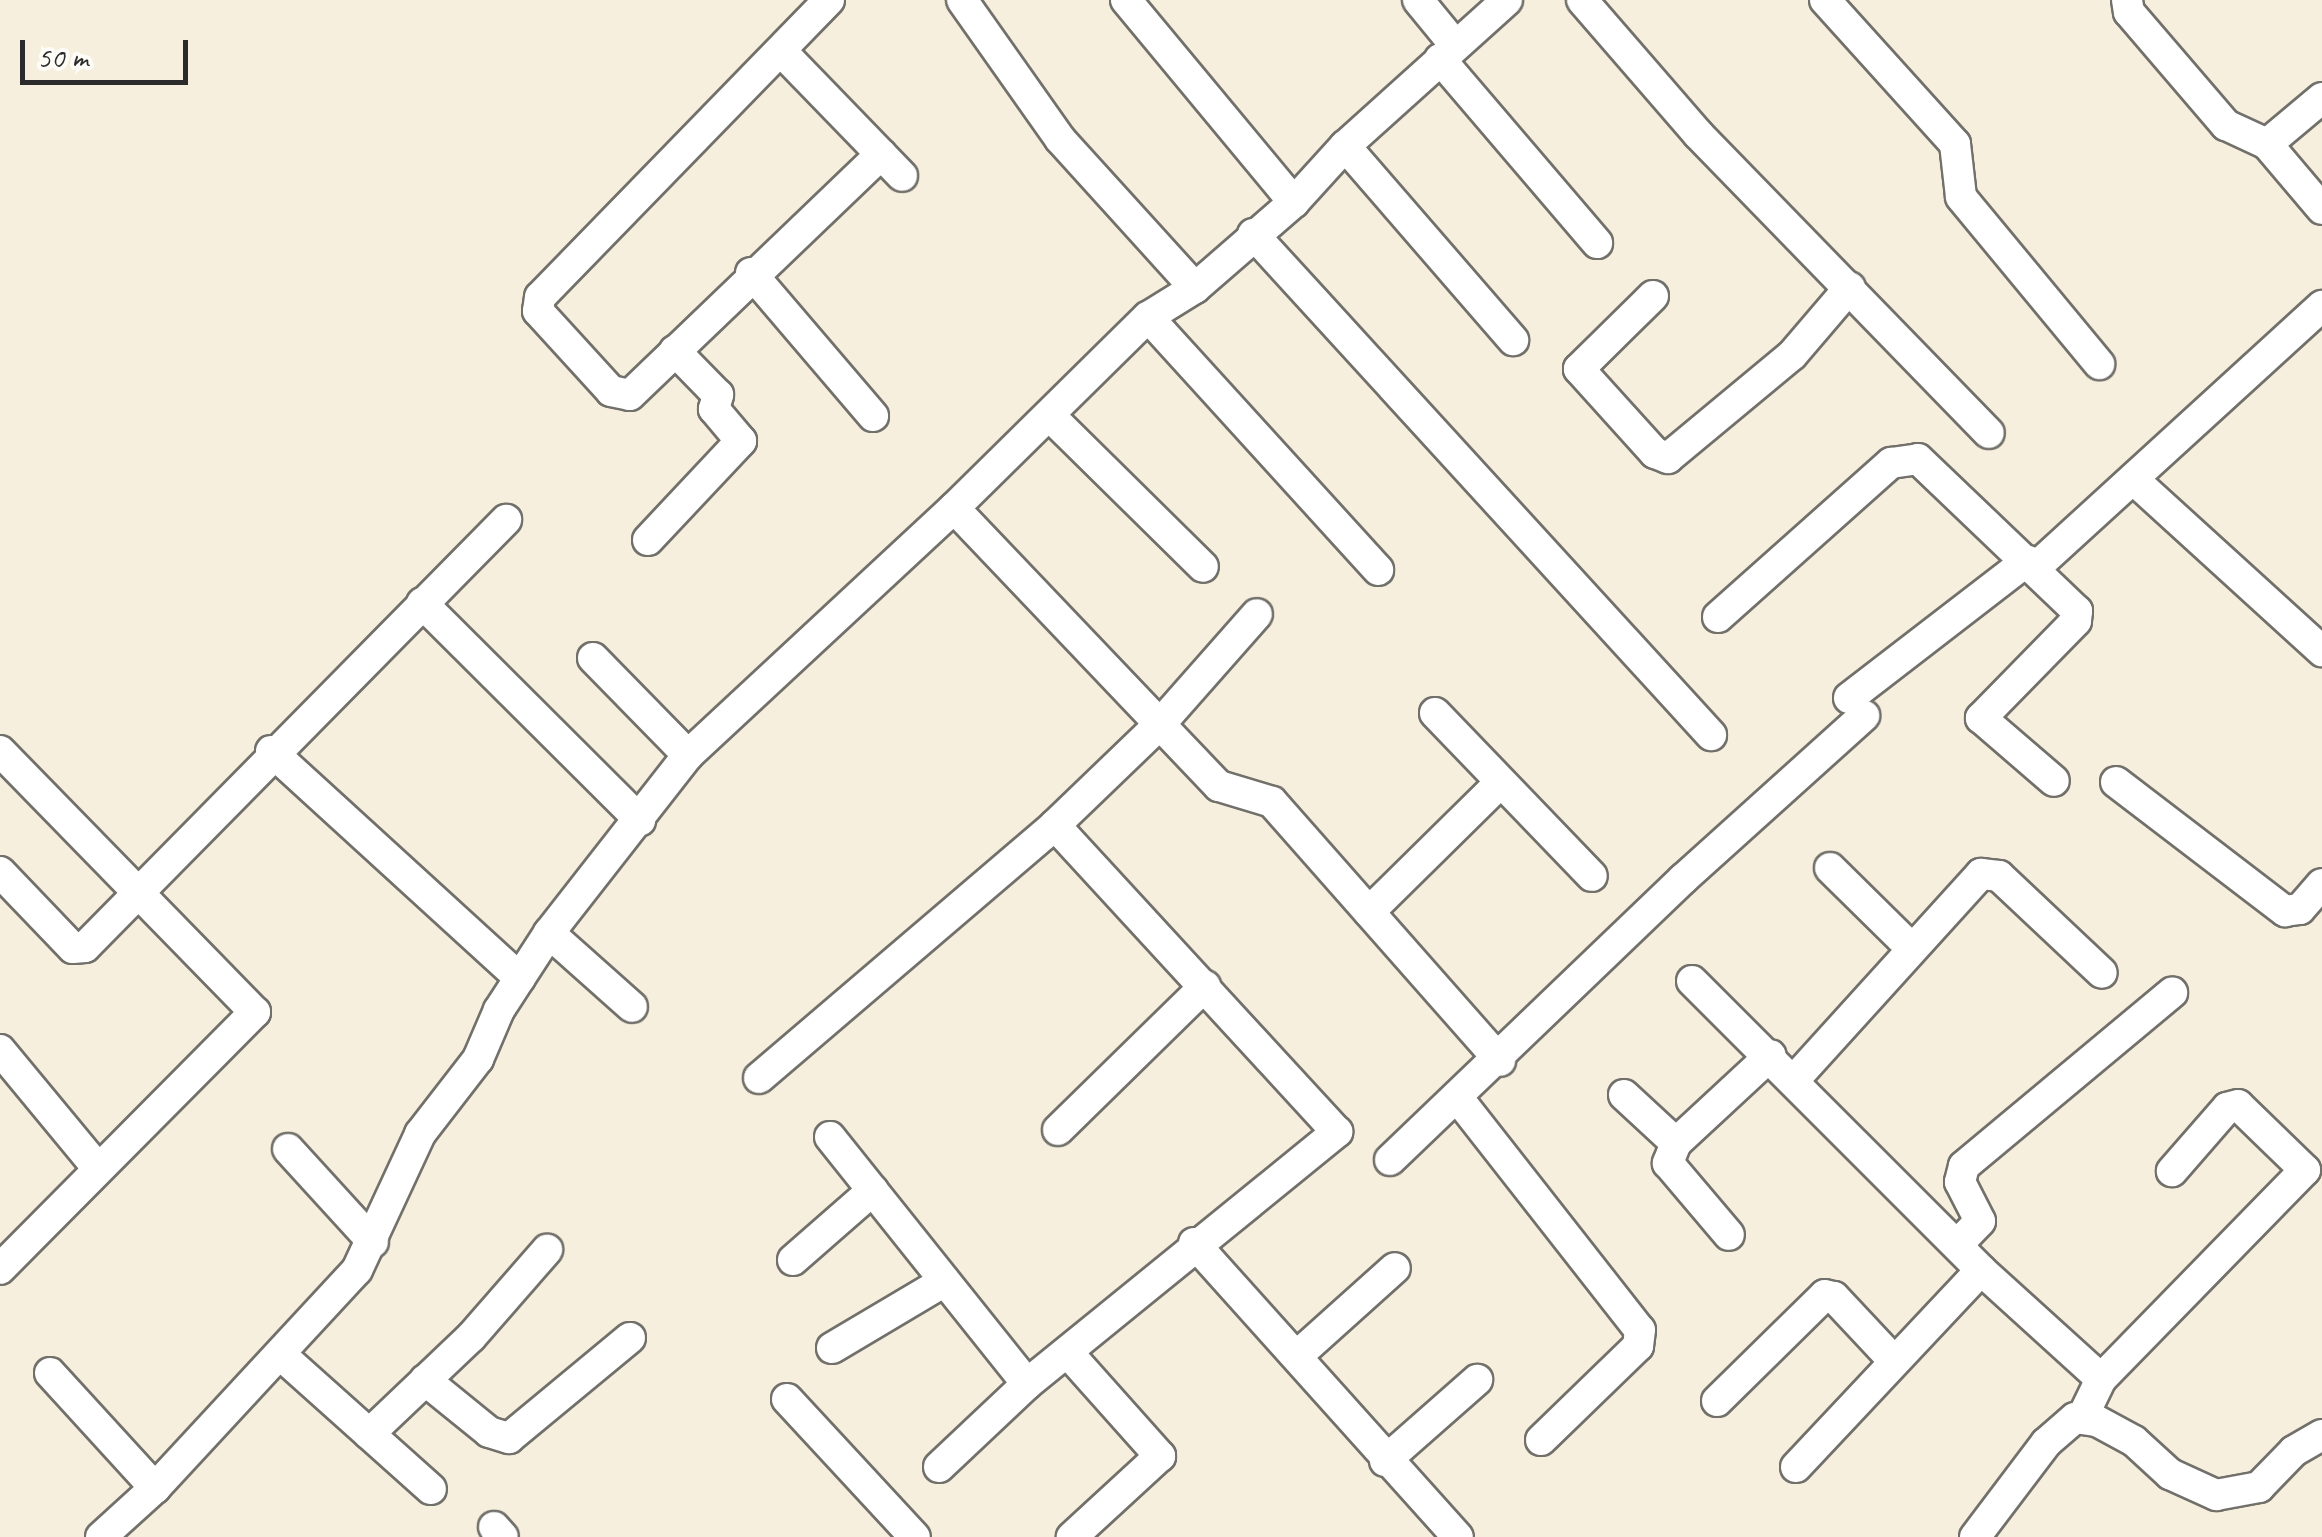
<!DOCTYPE html>
<style>
body{margin:0}
#map{position:relative;width:2322px;height:1537px;overflow:hidden;background:#f7efde;font-family:Caveat,sans-serif}
div>[style]{position:absolute}
.roads{filter:drop-shadow(2px 0 #72706a) drop-shadow(-2px 0 #72706a) drop-shadow(0 2px #72706a) drop-shadow(0 -2px #72706a)}
.minor>*{height:30px;margin:-15px;padding:0 15px;transform-origin:15px;border-radius:15px;background:#fff}
span{translate:-50% -50%;white-space:nowrap;text-align:center;line-height:1.15;-webkit-text-stroke:8px #fdfcf7;paint-order:stroke}
.scale{position:absolute;left:20px;top:40px;width:168px;height:45px;box-sizing:border-box;border:5px solid #2b2b2b;border-top:0;padding-left:12px;font-size:30px;line-height:35px;white-space:nowrap;color:#2b2b2b;-webkit-text-stroke:8px #fdfcf7;paint-order:stroke}
</style>
<div id="map">
<div class="roads">
<div class="minor">
<i style="left:829px;top:0;width:414px;rotate:134.2deg"></i>
<i style="left:540px;top:297px;width:14px;rotate:98deg"></i>
<i style="left:538px;top:311px;width:108px;rotate:47.6deg"></i>
<i style="left:611px;top:391px;width:19px;rotate:12deg"></i>
<i style="left:630px;top:395px;width:348px;rotate:-43.8deg"></i>
<i style="left:962px;top:0;width:170px;rotate:54.8deg"></i>
<i style="left:1060px;top:139px;width:201px;rotate:47.8deg"></i>
<i style="left:1126px;top:0;width:263px;rotate:50.3deg"></i>
<i style="left:1418px;top:0;width:58px;rotate:50.6deg"></i>
<i style="left:1582px;top:0;width:177px;rotate:49.1deg"></i>
<i style="left:1698px;top:134px;width:417px;rotate:45.8deg"></i>
<i style="left:1825px;top:0;width:194px;rotate:47.9deg"></i>
<i style="left:1955px;top:144px;width:53px;rotate:83.5deg"></i>
<i style="left:1961px;top:197px;width:217px;rotate:50.4deg"></i>
<i style="left:2127px;top:0;width:12px;rotate:81deg"></i>
<i style="left:2129px;top:12px;width:149px;rotate:49.4deg"></i>
<i style="left:2226px;top:125px;width:45px;rotate:24.9deg"></i>
<i style="left:783px;top:53px;width:171px;rotate:45.9deg"></i>
<i style="left:1440px;top:59px;width:242px;rotate:49.5deg"></i>
<i style="left:2322px;top:98px;width:72px;rotate:140.1deg"></i>
<i style="left:2267px;top:144px;width:85px;rotate:49.8deg"></i>
<i style="left:1345px;top:146px;width:257px;rotate:49.1deg"></i>
<i style="left:1253px;top:234px;width:679px;rotate:47.57deg"></i>
<i style="left:751px;top:273px;width:188px;rotate:49.5deg"></i>
<i style="left:1653px;top:296px;width:104px;rotate:135.4deg"></i>
<i style="left:1579px;top:369px;width:113px;rotate:47.9deg"></i>
<i style="left:1655px;top:453px;width:14px;rotate:21deg"></i>
<i style="left:1668px;top:458px;width:161px;rotate:-39.7deg"></i>
<i style="left:1792px;top:355px;width:89px;rotate:-49.5deg"></i>
<i style="left:1148px;top:317px;width:342px;rotate:47.7deg"></i>
<i style="left:1049px;top:415px;width:216px;rotate:44.6deg"></i>
<i style="left:2133px;top:479px;width:256px;rotate:42.3deg"></i>
<i style="left:954px;top:508px;width:384px;rotate:46.4deg"></i>
<i style="left:1219px;top:786px;width:55px;rotate:16.8deg"></i>
<i style="left:1272px;top:802px;width:345px;rotate:48.6deg"></i>
<i style="left:648px;top:540px;width:136px;rotate:-46.8deg"></i>
<i style="left:741px;top:441px;width:42px;rotate:-130.2deg"></i>
<i style="left:714px;top:409px;width:15px;rotate:-74deg"></i>
<i style="left:718px;top:395px;width:62px;rotate:-134.3deg"></i>
<i style="left:2035px;top:568px;width:389px;rotate:-42.4deg"></i>
<i style="left:422px;top:603px;width:308px;rotate:44.9deg"></i>
<i style="left:1718px;top:617px;width:232px;rotate:-41.7deg"></i>
<i style="left:1891px;top:463px;width:27px;rotate:-8deg"></i>
<i style="left:1918px;top:459px;width:220px;rotate:43.7deg"></i>
<i style="left:2077px;top:611px;width:10px;rotate:96deg"></i>
<i style="left:2076px;top:621px;width:136px;rotate:134.4deg"></i>
<i style="left:1981px;top:718px;width:96px;rotate:40.8deg"></i>
<i style="left:593px;top:658px;width:136px;rotate:45.6deg"></i>
<i style="left:1849px;top:698px;width:225px;rotate:-37.6deg"></i>
<i style="left:1435px;top:713px;width:226px;rotate:46.1deg"></i>
<i style="left:0;top:751px;width:365px;rotate:45.7deg"></i>
<i style="left:255px;top:1012px;width:362px;rotate:134.8deg"></i>
<i style="left:271px;top:751px;width:337px;rotate:42.4deg"></i>
<i style="left:2116px;top:782px;width:213px;rotate:37.4deg"></i>
<i style="left:2285px;top:911px;width:15px;rotate:-8deg"></i>
<i style="left:2300px;top:909px;width:33px;rotate:-49deg"></i>
<i style="left:1830px;top:868px;width:112px;rotate:44.6deg"></i>
<i style="left:0;top:872px;width:105px;rotate:46.2deg"></i>
<i style="left:73px;top:948px;width:12px;rotate:-5deg"></i>
<i style="left:85px;top:947px;width:600px;rotate:-45.41deg"></i>
<i style="left:1369px;top:912px;width:182px;rotate:-44.6deg"></i>
<i style="left:549px;top:933px;width:111px;rotate:41.7deg"></i>
<i style="left:1692px;top:981px;width:409px;rotate:45deg"></i>
<i style="left:1981px;top:1270px;width:162px;rotate:42.2deg"></i>
<i style="left:2101px;top:1379px;width:41px;rotate:115.9deg"></i>
<i style="left:0;top:1050px;width:151px;rotate:50.4deg"></i>
<i style="left:759px;top:1078px;width:389px;rotate:-40.5deg"></i>
<i style="left:1055px;top:825px;width:147px;rotate:-43.9deg"></i>
<i style="left:1161px;top:723px;width:145px;rotate:-48.6deg"></i>
<i style="left:1795px;top:1079px;width:277px;rotate:-47.8deg"></i>
<i style="left:1981px;top:874px;width:18px;rotate:6deg"></i>
<i style="left:1999px;top:876px;width:141px;rotate:43.3deg"></i>
<i style="left:1624px;top:1095px;width:71px;rotate:42.7deg"></i>
<i style="left:1676px;top:1143px;width:129px;rotate:-42.8deg"></i>
<i style="left:1457px;top:1097px;width:296px;rotate:51.9deg"></i>
<i style="left:1640px;top:1330px;width:16px;rotate:97deg"></i>
<i style="left:1638px;top:1346px;width:135px;rotate:135.9deg"></i>
<i style="left:1058px;top:1130px;width:206px;rotate:-44.4deg"></i>
<i style="left:830px;top:1137px;width:316px;rotate:51.4deg"></i>
<i style="left:1676px;top:1143px;width:22px;rotate:112deg"></i>
<i style="left:1668px;top:1163px;width:94px;rotate:49.7deg"></i>
<i style="left:288px;top:1149px;width:126px;rotate:47.6deg"></i>
<i style="left:1390px;top:1160px;width:406px;rotate:-43.8deg"></i>
<i style="left:1683px;top:879px;width:244px;rotate:-42deg"></i>
<i style="left:1194px;top:1243px;width:395px;rotate:48.1deg"></i>
<i style="left:1957px;top:1245px;width:33px;rotate:-46deg"></i>
<i style="left:1980px;top:1221px;width:44px;rotate:-117.1deg"></i>
<i style="left:1960px;top:1182px;width:16px;rotate:-76deg"></i>
<i style="left:1964px;top:1166px;width:271px;rotate:-39.8deg"></i>
<i style="left:793px;top:1260px;width:106px;rotate:-41.2deg"></i>
<i style="left:832px;top:1348px;width:131px;rotate:-30.7deg"></i>
<i style="left:1069px;top:1354px;width:137px;rotate:48.3deg"></i>
<i style="left:1160px;top:1456px;width:120px;rotate:137.4deg"></i>
<i style="left:281px;top:1355px;width:201px;rotate:41.8deg"></i>
<i style="left:1298px;top:1355px;width:130px;rotate:-41.9deg"></i>
<i style="left:50px;top:1373px;width:156px;rotate:47.6deg"></i>
<i style="left:2101px;top:1379px;width:292px;rotate:-45.7deg"></i>
<i style="left:2305px;top:1170px;width:93px;rotate:-135.9deg"></i>
<i style="left:2238px;top:1105px;width:11px;rotate:165deg"></i>
<i style="left:2227px;top:1108px;width:84px;rotate:131.1deg"></i>
<i style="left:425px;top:1380px;width:82px;rotate:39.1deg"></i>
<i style="left:489px;top:1432px;width:21px;rotate:17deg"></i>
<i style="left:509px;top:1438px;width:157px;rotate:-39.6deg"></i>
<i style="left:787px;top:1399px;width:188px;rotate:47.2deg"></i>
<i style="left:1717px;top:1401px;width:151px;rotate:-44.5deg"></i>
<i style="left:1825px;top:1295px;width:9px;rotate:13deg"></i>
<i style="left:1834px;top:1297px;width:85px;rotate:46.9deg"></i>
<i style="left:369px;top:1434px;width:141px;rotate:-43.6deg"></i>
<i style="left:471px;top:1337px;width:116px;rotate:-48.9deg"></i>
<i style="left:1385px;top:1461px;width:123px;rotate:-41.4deg"></i>
<i style="left:939px;top:1467px;width:121px;rotate:-43.3deg"></i>
<i style="left:1027px;top:1384px;width:400px;rotate:-39.1deg"></i>
<i style="left:1337px;top:1132px;width:417px;rotate:-132.6deg"></i>
<i style="left:1796px;top:1467px;width:270px;rotate:-46.8deg"></i>
<i style="left:494px;top:1527px;width:13px;rotate:48deg"></i>
<i style="left:101px;top:1537px;width:73px;rotate:-42.2deg"></i>
<i style="left:155px;top:1488px;width:297px;rotate:-47.2deg"></i>
<i style="left:357px;top:1270px;width:150px;rotate:-65.1deg"></i>
<i style="left:420px;top:1134px;width:95px;rotate:-52.3deg"></i>
<i style="left:478px;top:1059px;width:53px;rotate:-66.8deg"></i>
<i style="left:499px;top:1010px;width:92px;rotate:-57deg"></i>
<i style="left:549px;top:933px;width:226px;rotate:-52deg"></i>
<i style="left:688px;top:755px;width:363px;rotate:-42.9deg"></i>
<i style="left:954px;top:508px;width:272px;rotate:-44.6deg"></i>
<i style="left:1148px;top:317px;width:55px;rotate:-31.7deg"></i>
<i style="left:1195px;top:288px;width:131px;rotate:-41deg"></i>
<i style="left:1294px;top:202px;width:76px;rotate:-47.7deg"></i>
<i style="left:1345px;top:146px;width:218px;rotate:-42deg"></i>
<i style="left:1975px;top:1537px;width:118px;rotate:-52.9deg"></i>
<i style="left:2046px;top:1443px;width:38px;rotate:-41deg"></i>
<i style="left:2075px;top:1418px;width:22px;rotate:8deg"></i>
<i style="left:2097px;top:1421px;width:42px;rotate:28.4deg"></i>
<i style="left:2134px;top:1441px;width:49px;rotate:42.5deg"></i>
<i style="left:2170px;top:1474px;width:51px;rotate:24.5deg"></i>
<i style="left:2216px;top:1495px;width:44px;rotate:-10.5deg"></i>
<i style="left:2259px;top:1487px;width:50px;rotate:-45.8deg"></i>
<i style="left:2294px;top:1451px;width:32px;rotate:-30deg"></i>
</div>
</div>
<div class="scale">50 m</div>
</div>
